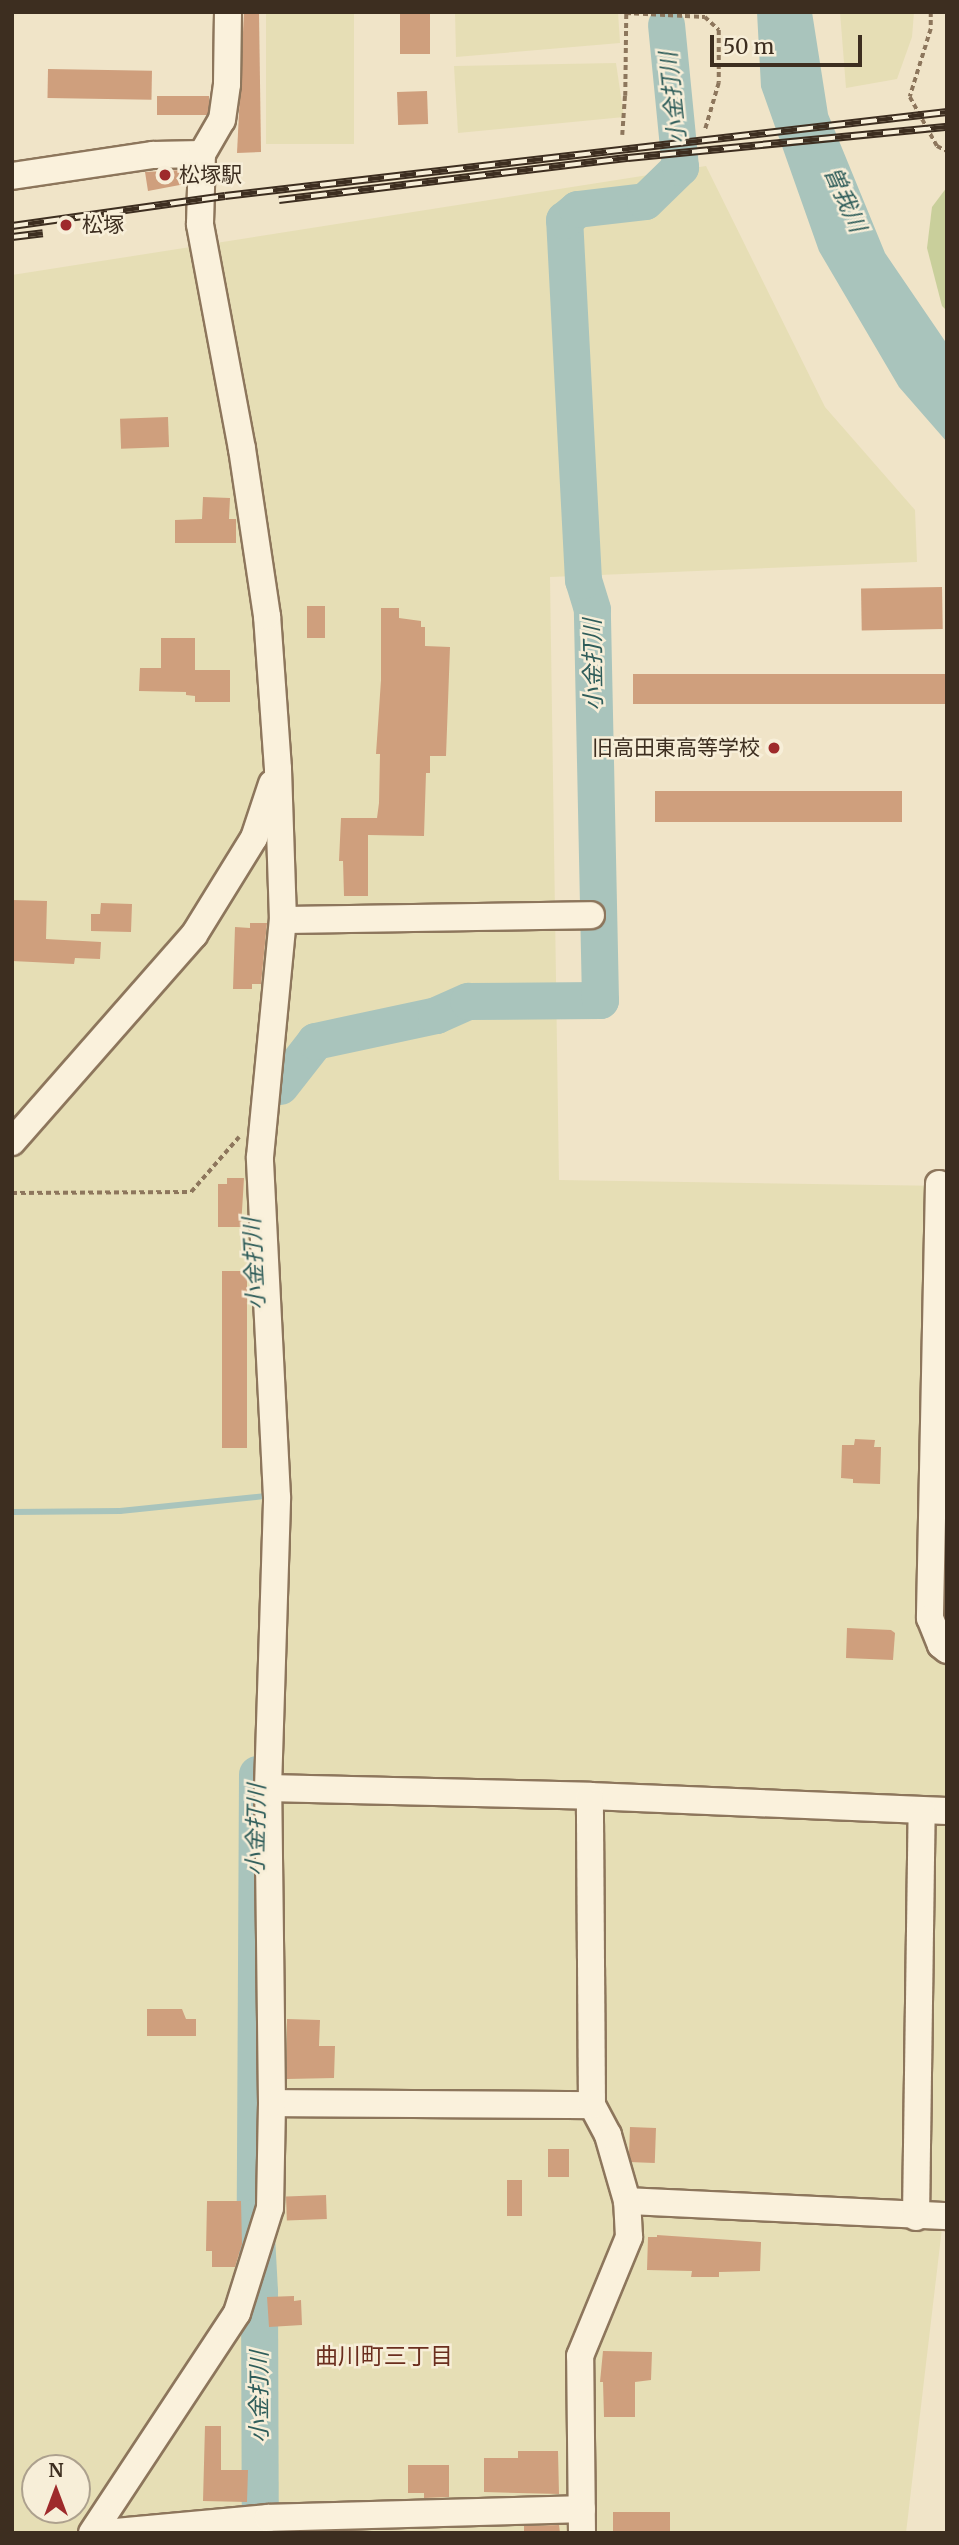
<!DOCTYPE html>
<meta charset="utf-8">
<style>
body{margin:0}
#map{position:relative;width:959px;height:2545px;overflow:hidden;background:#f0e4c8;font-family:Merriweather,"Noto Sans JP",serif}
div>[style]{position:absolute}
.farmland>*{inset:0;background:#e6deb5;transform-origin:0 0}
.green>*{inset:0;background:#c9cf9b}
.water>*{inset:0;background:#a9c4bc}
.stream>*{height:6px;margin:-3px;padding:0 3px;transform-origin:3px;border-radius:3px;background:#a9c4bc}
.river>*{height:37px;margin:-18.5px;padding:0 18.5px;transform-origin:18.5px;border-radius:18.5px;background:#a9c4bc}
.building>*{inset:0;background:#cf9f7d;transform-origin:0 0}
.path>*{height:3.5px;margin-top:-1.75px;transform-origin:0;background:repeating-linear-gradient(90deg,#8d765c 0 5px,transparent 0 8.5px)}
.roads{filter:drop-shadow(2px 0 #8d765c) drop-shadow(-2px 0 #8d765c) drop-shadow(0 2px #8d765c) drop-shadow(0 -2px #8d765c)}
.minor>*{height:26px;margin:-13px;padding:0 13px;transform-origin:13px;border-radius:13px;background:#faf1dc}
.rail>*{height:8px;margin-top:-4px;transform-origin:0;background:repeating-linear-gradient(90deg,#f7eed8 0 16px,#3d2e20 0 32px);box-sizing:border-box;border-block:2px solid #3d2e20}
.dots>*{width:19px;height:19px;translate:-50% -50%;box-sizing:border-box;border:4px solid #f7eed8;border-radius:50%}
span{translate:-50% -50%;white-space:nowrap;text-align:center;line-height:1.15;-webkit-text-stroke:5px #f7eed8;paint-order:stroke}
.poi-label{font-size:21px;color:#3d2e20}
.left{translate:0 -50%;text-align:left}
.right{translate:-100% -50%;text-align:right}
.water-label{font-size:23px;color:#2f5d5a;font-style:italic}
.neighbourhood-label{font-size:23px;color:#6b2e1e}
.frame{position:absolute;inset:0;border:14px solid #3d2e20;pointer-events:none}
.north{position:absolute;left:21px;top:2454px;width:70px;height:70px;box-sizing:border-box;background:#f7eed8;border:2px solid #ada18e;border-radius:50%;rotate:0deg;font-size:19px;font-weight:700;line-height:28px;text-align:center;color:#3d2e20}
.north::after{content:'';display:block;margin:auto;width:24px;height:32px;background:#9e2a2b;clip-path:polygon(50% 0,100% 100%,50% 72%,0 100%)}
.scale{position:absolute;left:710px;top:35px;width:152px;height:32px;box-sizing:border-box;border:4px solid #3d2e20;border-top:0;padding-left:9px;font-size:21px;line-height:24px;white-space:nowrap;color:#3d2e20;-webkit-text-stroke:5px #f7eed8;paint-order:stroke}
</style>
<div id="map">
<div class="farmland">
<i style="left:266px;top:12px;width:88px;height:132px"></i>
<i style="clip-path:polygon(455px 12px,618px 12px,620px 43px,456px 57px)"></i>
<i style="clip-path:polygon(840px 12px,914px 12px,912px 37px,897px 79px,846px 88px)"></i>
<i style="clip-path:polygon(616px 63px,624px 117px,458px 133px,454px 66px)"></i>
<i style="clip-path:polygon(evenodd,706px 166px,825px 407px,915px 510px,917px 562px,550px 577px,559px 1180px,947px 1186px,947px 2186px,906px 2533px,12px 2533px,12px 275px,706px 166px,35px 2468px,77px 2468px,77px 2510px,35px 2510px,35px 2468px)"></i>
</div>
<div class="green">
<i style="clip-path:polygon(947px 187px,947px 311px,942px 306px,927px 248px,932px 207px)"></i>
</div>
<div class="water">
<i style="clip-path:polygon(757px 12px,812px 12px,828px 114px,885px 253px,947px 344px,947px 442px,899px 387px,819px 251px,761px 87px)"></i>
</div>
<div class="stream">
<i style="left:12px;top:1512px;width:108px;rotate:-0.5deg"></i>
<i style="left:120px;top:1511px;width:147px;rotate:-5.9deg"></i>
</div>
<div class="river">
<i style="left:280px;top:1086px;width:57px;rotate:-52.1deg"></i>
<i style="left:315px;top:1041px;width:124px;rotate:-12.1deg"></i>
<i style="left:436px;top:1015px;width:35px;rotate:-24deg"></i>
<i style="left:468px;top:1001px;width:132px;rotate:-0.4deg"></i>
<i style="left:600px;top:1000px;width:391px;rotate:-91.2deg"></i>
<i style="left:592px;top:609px;width:30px;rotate:-107deg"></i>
<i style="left:583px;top:580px;width:361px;rotate:-93deg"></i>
<i style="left:564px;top:220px;width:17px;rotate:-40deg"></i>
<i style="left:577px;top:209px;width:68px;rotate:-6.7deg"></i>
<i style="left:645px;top:201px;width:49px;rotate:-44.2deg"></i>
<i style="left:680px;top:167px;width:143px;rotate:-95.6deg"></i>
<i style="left:257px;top:1774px;width:443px;rotate:90.3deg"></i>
<i style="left:255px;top:2217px;width:75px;rotate:86.9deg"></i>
<i style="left:259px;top:2292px;width:241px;rotate:89.8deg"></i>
</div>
<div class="building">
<i style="clip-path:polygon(244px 12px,259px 12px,261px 152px,237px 153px)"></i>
<i style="left:400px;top:12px;width:30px;height:42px"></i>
<i style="left:48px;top:69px;width:104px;height:29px;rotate:1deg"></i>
<i style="left:427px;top:91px;width:33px;height:30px;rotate:88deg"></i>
<i style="left:157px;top:96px;width:52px;height:19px"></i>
<i style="clip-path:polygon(183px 170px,185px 184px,148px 191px,145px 172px)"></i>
<i style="left:168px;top:417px;width:30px;height:48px;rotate:88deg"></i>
<i style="clip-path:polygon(203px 497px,230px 498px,229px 519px,236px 519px,236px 543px,175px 543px,175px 520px,202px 519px)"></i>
<i style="left:942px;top:587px;width:42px;height:81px;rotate:89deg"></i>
<i style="left:307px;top:606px;width:18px;height:32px"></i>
<i style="clip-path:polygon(381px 608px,399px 608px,399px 618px,421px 621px,421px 627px,425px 627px,425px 646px,450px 647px,446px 756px,430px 756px,430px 773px,426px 773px,424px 836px,368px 835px,368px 896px,344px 896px,343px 861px,339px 861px,341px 818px,377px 818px,379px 803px,380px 754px,376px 754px,381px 680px)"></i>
<i style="clip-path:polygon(161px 638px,195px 638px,195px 670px,230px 670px,230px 702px,195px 702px,195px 696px,186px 695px,186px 692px,139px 691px,140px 668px,161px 668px)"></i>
<i style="left:947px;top:674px;width:30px;height:314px;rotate:90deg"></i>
<i style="left:902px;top:791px;width:31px;height:247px;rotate:90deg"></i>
<i style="clip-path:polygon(12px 900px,47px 901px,46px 939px,101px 942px,100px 959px,75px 958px,74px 964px,12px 961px)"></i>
<i style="clip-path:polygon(101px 903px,132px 904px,131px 932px,91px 931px,91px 914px,100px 914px)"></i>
<i style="clip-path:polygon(250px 923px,267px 923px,261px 984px,252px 984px,252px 989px,233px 989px,235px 927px,250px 928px)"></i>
<i style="clip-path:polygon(227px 1178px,244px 1178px,241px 1227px,218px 1227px,218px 1184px,227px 1184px)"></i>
<i style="left:222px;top:1271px;width:25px;height:177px"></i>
<i style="clip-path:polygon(855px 1439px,875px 1440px,874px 1447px,881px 1447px,880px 1484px,853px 1483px,853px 1479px,841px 1478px,842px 1445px,854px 1445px)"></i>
<i style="clip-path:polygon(847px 1628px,891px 1630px,895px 1633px,893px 1660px,846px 1658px)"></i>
<i style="clip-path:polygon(147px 2009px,182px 2009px,186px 2019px,196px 2019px,196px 2036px,147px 2036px)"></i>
<i style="clip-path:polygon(287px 2019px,320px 2020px,319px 2046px,335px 2046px,334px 2078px,287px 2079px)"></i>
<i style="left:630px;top:2127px;width:26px;height:35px;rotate:2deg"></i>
<i style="left:548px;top:2149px;width:21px;height:28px"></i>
<i style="left:507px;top:2180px;width:15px;height:36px"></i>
<i style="left:326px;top:2195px;width:24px;height:40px;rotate:88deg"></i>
<i style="clip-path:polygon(207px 2201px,241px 2201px,242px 2244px,235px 2267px,212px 2267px,212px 2251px,206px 2251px)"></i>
<i style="clip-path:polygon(657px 2235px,761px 2242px,760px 2271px,719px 2272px,719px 2277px,691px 2277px,692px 2271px,647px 2270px,648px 2237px,657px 2237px)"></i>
<i style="clip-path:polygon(294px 2296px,294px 2301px,301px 2300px,302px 2325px,269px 2327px,267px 2297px)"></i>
<i style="clip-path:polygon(603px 2351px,652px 2352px,651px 2380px,635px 2382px,635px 2417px,604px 2417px,603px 2382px,600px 2382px)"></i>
<i style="clip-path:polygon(205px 2426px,221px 2426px,221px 2470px,248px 2470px,247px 2502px,203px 2501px)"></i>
<i style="clip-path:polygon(518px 2451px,558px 2451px,559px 2494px,484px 2492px,484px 2458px,518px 2458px)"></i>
<i style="clip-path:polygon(408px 2465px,449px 2465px,449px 2497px,424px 2498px,424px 2493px,408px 2493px)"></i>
<i style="left:613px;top:2512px;width:57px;height:21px"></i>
<i style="clip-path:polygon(559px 2525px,560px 2533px,524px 2533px,524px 2526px)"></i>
</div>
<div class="path">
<i style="left:931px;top:12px;width:17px;rotate:90deg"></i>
<i style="left:931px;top:29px;width:71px;rotate:107.2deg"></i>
<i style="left:910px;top:97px;width:56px;rotate:61.1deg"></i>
<i style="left:937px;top:146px;width:11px;rotate:27deg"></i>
<i style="left:626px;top:13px;width:79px;rotate:2.9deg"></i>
<i style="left:705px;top:17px;width:19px;rotate:43deg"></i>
<i style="left:719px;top:30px;width:53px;rotate:90deg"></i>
<i style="left:719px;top:83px;width:50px;rotate:106.3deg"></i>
<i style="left:622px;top:135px;width:39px;rotate:-86deg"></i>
<i style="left:625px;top:96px;width:84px;rotate:-89.3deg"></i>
<i style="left:12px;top:1193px;width:179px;rotate:-0.3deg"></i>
<i style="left:191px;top:1192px;width:73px;rotate:-48.9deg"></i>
</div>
<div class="roads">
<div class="minor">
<i style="left:12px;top:176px;width:143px;rotate:-8.5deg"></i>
<i style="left:153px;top:155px;width:49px;rotate:-1.2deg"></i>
<i style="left:283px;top:920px;width:308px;rotate:-0.9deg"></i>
<i style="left:12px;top:1142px;width:276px;rotate:-48.7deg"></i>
<i style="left:194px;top:935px;width:114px;rotate:-58.3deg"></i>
<i style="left:254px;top:838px;width:57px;rotate:-71.6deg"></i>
<i style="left:939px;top:1184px;width:434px;rotate:91.2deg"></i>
<i style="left:930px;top:1618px;width:29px;rotate:68deg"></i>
<i style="left:941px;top:1645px;width:8px;rotate:40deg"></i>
<i style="left:268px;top:1788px;width:322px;rotate:1.4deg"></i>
<i style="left:590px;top:1796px;width:357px;rotate:2.4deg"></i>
<i style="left:272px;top:2103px;width:320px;rotate:0.4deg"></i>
<i style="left:627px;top:2201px;width:320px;rotate:2.7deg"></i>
<i style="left:916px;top:2217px;width:406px;rotate:-89.2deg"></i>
<i style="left:92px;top:2533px;width:263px;rotate:-56.6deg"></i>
<i style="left:237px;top:2313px;width:110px;rotate:-72.6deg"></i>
<i style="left:270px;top:2208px;width:105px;rotate:-88.9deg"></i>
<i style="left:272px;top:2103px;width:315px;rotate:-90.7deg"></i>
<i style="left:268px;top:1788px;width:291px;rotate:-88.2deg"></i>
<i style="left:277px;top:1497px;width:340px;rotate:-92.9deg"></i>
<i style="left:260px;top:1157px;width:238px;rotate:-84.5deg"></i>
<i style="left:283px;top:920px;width:151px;rotate:-91.9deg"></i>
<i style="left:278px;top:769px;width:153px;rotate:-94.1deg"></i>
<i style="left:267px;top:616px;width:169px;rotate:-98.5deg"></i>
<i style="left:242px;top:449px;width:229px;rotate:-100.6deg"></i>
<i style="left:200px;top:224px;width:70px;rotate:-88.4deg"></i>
<i style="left:202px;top:154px;width:39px;rotate:-60deg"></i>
<i style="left:222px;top:120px;width:36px;rotate:-82deg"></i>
<i style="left:227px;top:84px;width:72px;rotate:-89.2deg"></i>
<i style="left:105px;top:2533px;width:164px;rotate:-5.3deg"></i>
<i style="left:268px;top:2518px;width:314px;rotate:-1.6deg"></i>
<i style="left:582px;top:2533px;width:177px;rotate:-90.6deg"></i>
<i style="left:580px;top:2356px;width:129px;rotate:-67.6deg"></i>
<i style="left:629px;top:2237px;width:36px;rotate:-93deg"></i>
<i style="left:627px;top:2201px;width:69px;rotate:-106.1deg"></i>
<i style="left:608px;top:2135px;width:34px;rotate:-118deg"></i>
<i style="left:592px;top:2105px;width:309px;rotate:-90.4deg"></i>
</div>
</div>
<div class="rail">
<i style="left:279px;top:200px;width:352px;rotate:-6.9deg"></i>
<i style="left:628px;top:158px;width:321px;rotate:-5.6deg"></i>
<i style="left:12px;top:226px;width:215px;rotate:-8deg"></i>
<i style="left:225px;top:196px;width:727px;rotate:-6.64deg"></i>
<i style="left:12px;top:237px;width:31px;rotate:-7deg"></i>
</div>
<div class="dots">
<i style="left:165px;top:175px;background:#9e2a2b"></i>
<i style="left:66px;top:225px;background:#9e2a2b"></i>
<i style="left:774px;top:748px;background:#9e2a2b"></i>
</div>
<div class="poi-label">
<span class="left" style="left:179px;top:175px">松塚駅</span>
<span class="left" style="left:82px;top:225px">松塚</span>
<span class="right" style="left:760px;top:748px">旧高田東高等学校</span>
</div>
<div class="water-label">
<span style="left:673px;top:98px;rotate:-96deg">小金打川</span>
<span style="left:845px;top:199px;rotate:66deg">曽我川</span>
<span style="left:593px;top:665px;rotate:-91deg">小金打川</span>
<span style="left:254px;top:1264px;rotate:-93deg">小金打川</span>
<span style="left:256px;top:1830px;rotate:-89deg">小金打川</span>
<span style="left:259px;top:2397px;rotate:-90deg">小金打川</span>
</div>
<div class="neighbourhood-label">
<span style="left:384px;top:2356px">曲川町三丁目</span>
</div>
<div class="frame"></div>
<div class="north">N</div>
<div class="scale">50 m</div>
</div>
